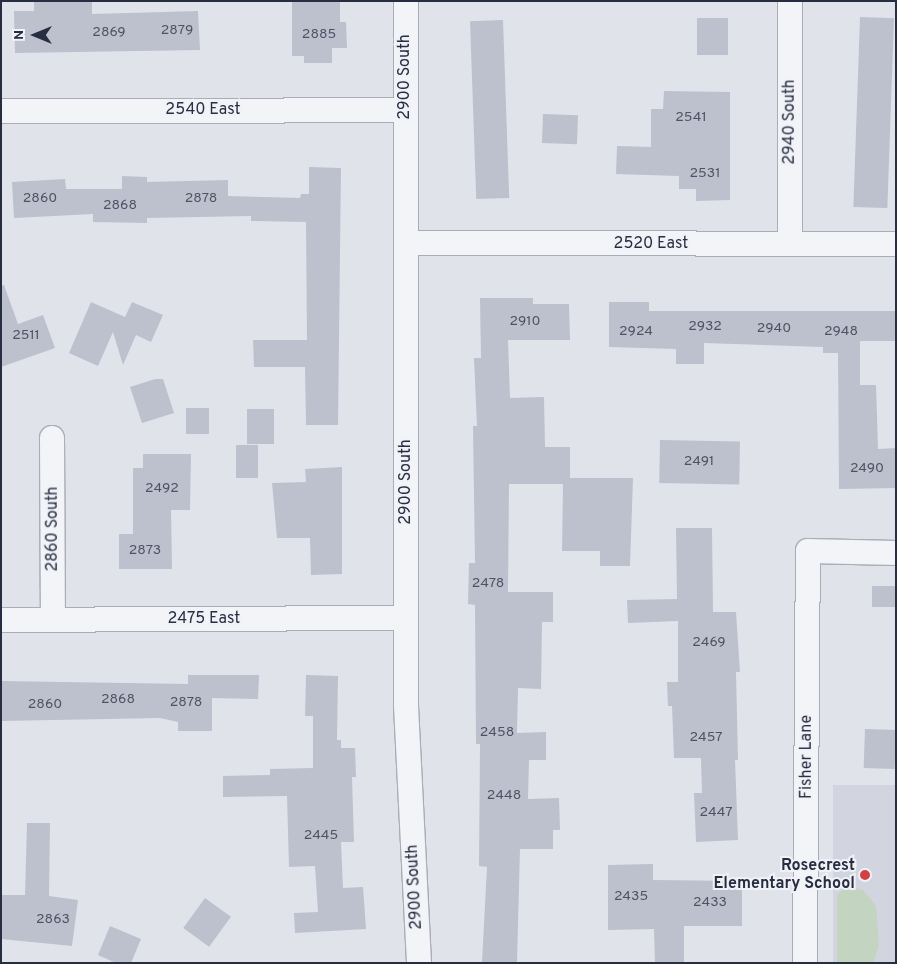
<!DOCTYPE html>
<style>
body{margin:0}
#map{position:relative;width:897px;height:964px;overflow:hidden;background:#e0e3ea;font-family:Overpass,sans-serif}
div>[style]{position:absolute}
.built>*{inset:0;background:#d2d5df;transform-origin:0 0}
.green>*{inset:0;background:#c3d4c1}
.building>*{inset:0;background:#bdc1cd;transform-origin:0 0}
.roads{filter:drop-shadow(1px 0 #a9adb8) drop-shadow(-1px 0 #a9adb8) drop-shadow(0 1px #a9adb8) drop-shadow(0 -1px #a9adb8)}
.minor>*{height:24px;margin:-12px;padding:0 12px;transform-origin:12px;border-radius:12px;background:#f3f4f8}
.dots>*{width:14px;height:14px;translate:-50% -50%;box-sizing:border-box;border:2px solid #f0f2f7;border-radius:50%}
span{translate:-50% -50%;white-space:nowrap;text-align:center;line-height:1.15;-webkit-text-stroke:4px #f0f2f7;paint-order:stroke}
.number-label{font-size:14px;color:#4d5365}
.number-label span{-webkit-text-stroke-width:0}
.street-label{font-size:16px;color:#282e42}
.poi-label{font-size:16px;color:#282e42;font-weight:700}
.right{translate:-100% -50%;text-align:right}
.frame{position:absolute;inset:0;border:2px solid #282e42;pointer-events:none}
.north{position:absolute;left:10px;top:10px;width:50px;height:50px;-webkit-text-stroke:4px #f0f2f7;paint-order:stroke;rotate:270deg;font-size:14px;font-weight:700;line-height:20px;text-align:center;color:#282e42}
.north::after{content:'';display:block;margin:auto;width:18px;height:22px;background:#282e42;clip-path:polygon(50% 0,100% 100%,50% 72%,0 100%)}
</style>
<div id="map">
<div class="built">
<i style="left:896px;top:785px;width:178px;height:63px;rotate:90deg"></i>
</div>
<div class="green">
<i style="clip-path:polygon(846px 886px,863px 890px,876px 906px,879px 945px,873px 963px,837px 963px,837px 895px)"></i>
</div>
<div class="building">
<i style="clip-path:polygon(34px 1px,92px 1px,92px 14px,198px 11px,200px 50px,15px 53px,14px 11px,34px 11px)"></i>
<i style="clip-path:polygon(292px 1px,340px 1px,340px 22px,346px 22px,347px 48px,332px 48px,332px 63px,304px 63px,304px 56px,292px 56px)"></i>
<i style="left:860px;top:17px;width:34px;height:190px;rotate:2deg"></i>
<i style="left:728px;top:18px;width:37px;height:31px;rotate:90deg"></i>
<i style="left:503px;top:20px;width:178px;height:33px;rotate:88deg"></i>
<i style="clip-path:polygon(664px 91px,730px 92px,730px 200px,696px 201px,696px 189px,679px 189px,679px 176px,616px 174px,617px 146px,651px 147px,651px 109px,663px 109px)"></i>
<i style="left:543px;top:114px;width:35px;height:29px;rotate:2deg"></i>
<i style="clip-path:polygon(309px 167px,341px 168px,338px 425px,306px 425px,305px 367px,254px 367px,253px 340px,307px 340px,306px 222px,251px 221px,251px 216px,147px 218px,147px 223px,93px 222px,93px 214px,14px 218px,12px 182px,65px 179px,66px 189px,122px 189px,122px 176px,147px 177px,147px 182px,228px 180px,228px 196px,300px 198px,301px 194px,309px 194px)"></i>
<i style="clip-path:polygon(4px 285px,18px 324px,43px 315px,55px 348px,1px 367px,1px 286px)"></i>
<i style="clip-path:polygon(480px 298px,533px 298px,533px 304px,569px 304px,570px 340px,508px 340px,510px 398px,544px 397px,545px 447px,570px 447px,570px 478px,633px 478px,630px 566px,600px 566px,600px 551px,562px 551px,563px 484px,509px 484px,508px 592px,553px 592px,553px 622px,542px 622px,541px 689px,518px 688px,517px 733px,546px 732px,546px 760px,529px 760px,528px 799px,559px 798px,560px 830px,553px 830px,553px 849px,520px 849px,517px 963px,482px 962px,487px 867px,479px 866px,480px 744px,476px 744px,475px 605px,468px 604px,469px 563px,475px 563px,473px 426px,477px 426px,474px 358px,481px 358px)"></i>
<i style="clip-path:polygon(91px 302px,125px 317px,132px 302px,163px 315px,151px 342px,136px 335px,123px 365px,113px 332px,98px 366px,69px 353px)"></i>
<i style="clip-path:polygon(609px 302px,649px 302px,649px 311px,896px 311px,896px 341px,860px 341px,860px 385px,876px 385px,878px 449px,896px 448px,896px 488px,839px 489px,838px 353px,823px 353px,823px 347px,704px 343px,704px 364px,676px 364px,676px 349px,609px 347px)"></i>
<i style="clip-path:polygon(155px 379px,163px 379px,174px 413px,142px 423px,130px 387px)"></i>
<i style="left:186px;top:408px;width:23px;height:26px"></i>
<i style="left:247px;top:409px;width:27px;height:35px"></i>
<i style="left:660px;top:440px;width:80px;height:43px;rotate:1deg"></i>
<i style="left:236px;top:445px;width:22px;height:33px"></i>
<i style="clip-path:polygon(143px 454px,191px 454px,190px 510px,171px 510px,172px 569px,119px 569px,119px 534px,133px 534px,133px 468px,143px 468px)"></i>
<i style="clip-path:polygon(342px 467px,342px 574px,311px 575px,310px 538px,277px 538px,272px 483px,306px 482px,305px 469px)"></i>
<i style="clip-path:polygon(676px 528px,712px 528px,713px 612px,736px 612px,740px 672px,736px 672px,738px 760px,735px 760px,738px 840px,696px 842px,694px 793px,702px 793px,701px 758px,674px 758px,672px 706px,668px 706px,667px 682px,678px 682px,678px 621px,628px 623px,627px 600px,677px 599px)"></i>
<i style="left:872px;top:586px;width:24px;height:21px"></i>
<i style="clip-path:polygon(188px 675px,259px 675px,258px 699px,212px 698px,212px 731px,178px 731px,178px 722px,160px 718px,1px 721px,1px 681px,188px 684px)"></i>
<i style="clip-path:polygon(306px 675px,338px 676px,337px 740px,341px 740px,341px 748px,355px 748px,356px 777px,352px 777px,354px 842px,341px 842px,343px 888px,363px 887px,366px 929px,295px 933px,294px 913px,318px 912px,315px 866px,289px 867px,287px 796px,223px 797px,223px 776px,270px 775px,270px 769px,313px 768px,313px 716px,305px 716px)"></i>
<i style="left:865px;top:729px;width:31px;height:39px;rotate:2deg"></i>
<i style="clip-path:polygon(27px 823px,50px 823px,49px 896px,78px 900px,72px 946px,1px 939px,1px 895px,25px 895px)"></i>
<i style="clip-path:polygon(653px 864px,653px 880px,742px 881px,742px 926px,684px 926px,684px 963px,655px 963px,654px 929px,608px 930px,608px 865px)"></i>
<i style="left:205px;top:898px;width:32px;height:37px;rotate:36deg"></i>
<i style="clip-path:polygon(110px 926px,141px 939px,131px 963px,116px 963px,98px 955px)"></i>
</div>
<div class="roads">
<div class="minor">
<i style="left:406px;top:1px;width:705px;rotate:90deg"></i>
<i style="left:406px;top:706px;width:257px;rotate:87.1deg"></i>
<i style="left:1px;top:111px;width:404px;rotate:-0.1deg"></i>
<i style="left:406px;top:243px;width:490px;rotate:0.1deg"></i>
<i style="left:790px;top:244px;width:243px;rotate:-90deg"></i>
<i style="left:52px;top:438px;width:182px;rotate:89.7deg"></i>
<i style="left:1px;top:620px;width:405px;rotate:-0.3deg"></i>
<i style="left:805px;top:963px;width:412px;rotate:-89.6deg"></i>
<i style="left:808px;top:551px;width:88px;rotate:1.3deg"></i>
</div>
</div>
<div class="dots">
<i style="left:865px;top:875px;background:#d24242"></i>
</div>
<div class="number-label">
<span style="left:177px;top:31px">2879</span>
<span style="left:109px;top:33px">2869</span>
<span style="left:319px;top:35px">2885</span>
<span style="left:691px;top:118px">2541</span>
<span style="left:705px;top:174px">2531</span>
<span style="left:40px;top:199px">2860</span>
<span style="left:201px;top:199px">2878</span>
<span style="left:120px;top:206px">2868</span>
<span style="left:525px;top:322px">2910</span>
<span style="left:705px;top:327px">2932</span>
<span style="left:774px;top:329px">2940</span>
<span style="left:636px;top:332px">2924</span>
<span style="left:841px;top:332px">2948</span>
<span style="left:26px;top:336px">2511</span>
<span style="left:699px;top:462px">2491</span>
<span style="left:867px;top:469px">2490</span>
<span style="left:162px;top:489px">2492</span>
<span style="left:145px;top:551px">2873</span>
<span style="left:488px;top:584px">2478</span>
<span style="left:709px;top:643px">2469</span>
<span style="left:118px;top:700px">2868</span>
<span style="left:186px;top:703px">2878</span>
<span style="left:45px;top:705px">2860</span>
<span style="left:497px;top:733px">2458</span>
<span style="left:706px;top:738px">2457</span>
<span style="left:504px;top:796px">2448</span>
<span style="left:716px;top:813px">2447</span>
<span style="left:321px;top:836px">2445</span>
<span style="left:631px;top:897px">2435</span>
<span style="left:710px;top:903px">2433</span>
<span style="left:53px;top:920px">2863</span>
</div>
<div class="street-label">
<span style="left:405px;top:77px;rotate:-90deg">2900 South</span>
<span style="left:203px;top:110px">2540 East</span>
<span style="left:790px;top:122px;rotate:-90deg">2940 South</span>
<span style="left:651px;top:244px">2520 East</span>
<span style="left:406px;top:482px;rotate:-90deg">2900 South</span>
<span style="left:53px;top:529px;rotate:-90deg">2860 South</span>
<span style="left:204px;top:619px">2475 East</span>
<span style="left:807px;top:757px;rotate:-90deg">Fisher Lane</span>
<span style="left:415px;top:887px;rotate:-93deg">2900 South</span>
</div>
<div class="poi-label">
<span class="right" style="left:855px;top:875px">Rosecrest<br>Elementary School</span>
</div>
<div class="frame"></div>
<div class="north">N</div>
</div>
